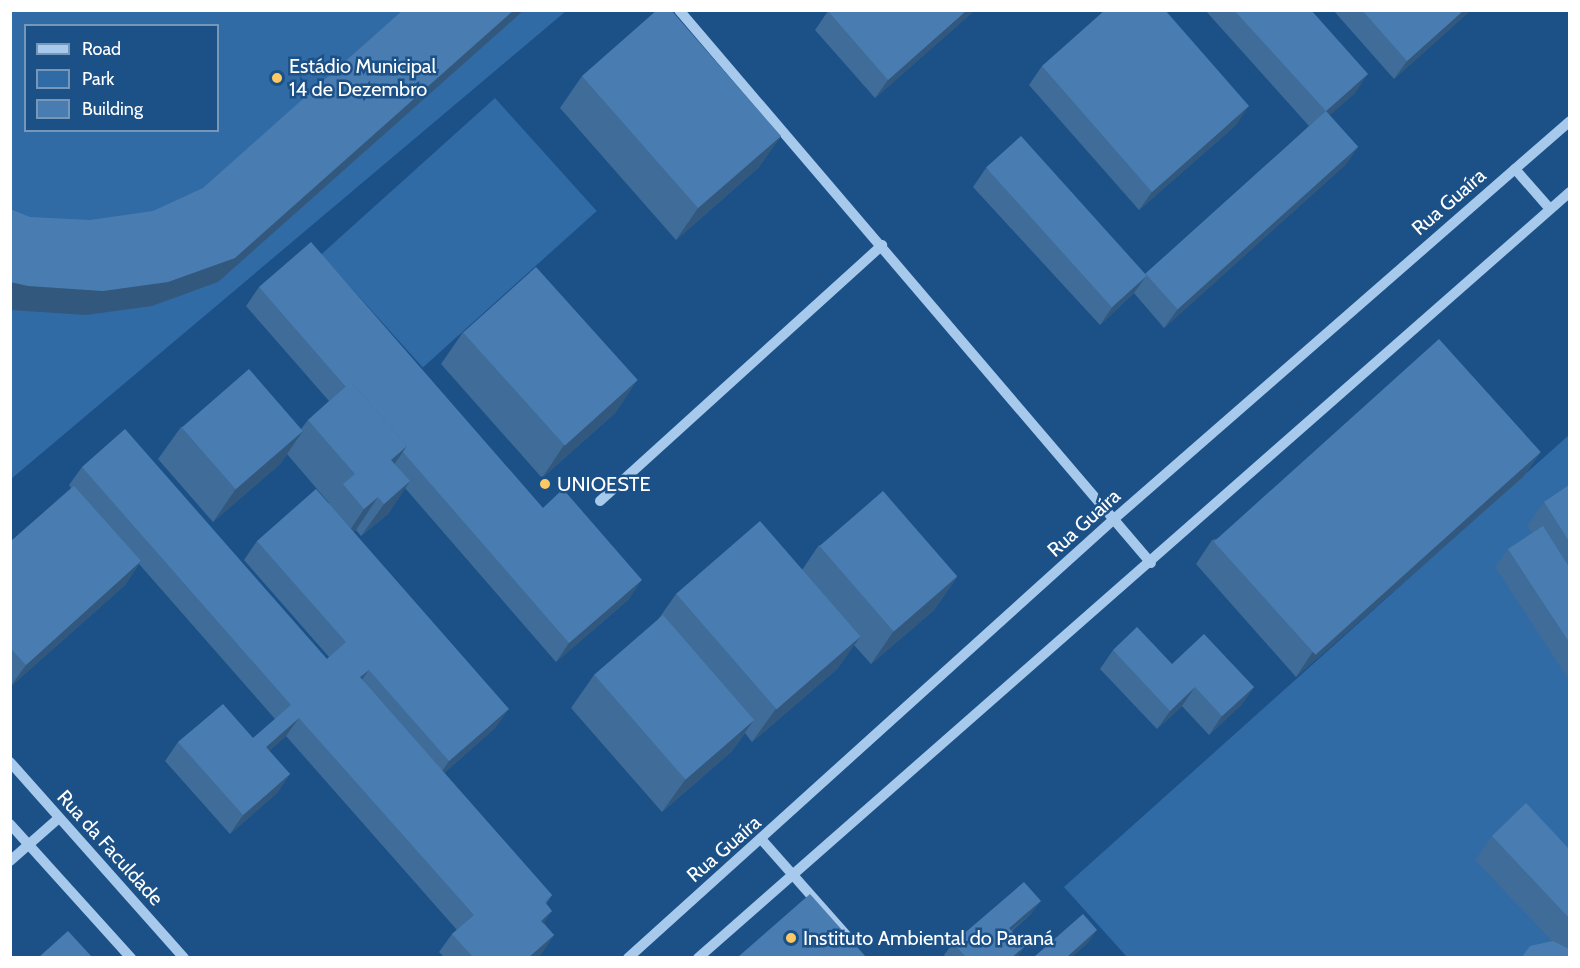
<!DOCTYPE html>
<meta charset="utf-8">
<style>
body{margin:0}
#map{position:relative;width:1580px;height:968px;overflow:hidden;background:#1c5188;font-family:Cabin,sans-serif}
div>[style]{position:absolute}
.green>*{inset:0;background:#306ba6;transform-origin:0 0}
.minor>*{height:10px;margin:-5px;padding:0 5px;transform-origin:5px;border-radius:5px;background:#a6c9ec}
.wall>*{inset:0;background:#3f6c99}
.shaded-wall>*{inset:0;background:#33587d}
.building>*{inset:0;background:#497db2;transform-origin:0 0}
.dots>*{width:16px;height:16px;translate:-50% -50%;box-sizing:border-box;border:3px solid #1c5188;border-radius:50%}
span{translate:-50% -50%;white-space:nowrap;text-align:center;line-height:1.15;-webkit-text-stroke:5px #1c5188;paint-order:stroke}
.poi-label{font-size:20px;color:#fff}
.left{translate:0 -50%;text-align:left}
.street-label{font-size:20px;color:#fff}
.frame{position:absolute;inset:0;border:12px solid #fff;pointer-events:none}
.legend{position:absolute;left:24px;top:24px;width:195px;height:108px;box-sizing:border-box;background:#1c5188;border:2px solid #7797b8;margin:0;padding:8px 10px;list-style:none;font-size:18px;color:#fff}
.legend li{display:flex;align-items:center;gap:12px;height:30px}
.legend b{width:30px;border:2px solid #7797b8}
</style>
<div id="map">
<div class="green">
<i style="clip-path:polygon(evenodd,11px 10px,566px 11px,11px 479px,11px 10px,26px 26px,218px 26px,218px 130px,26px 130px,26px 26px)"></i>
<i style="left:495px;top:98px;width:152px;height:234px;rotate:48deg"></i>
<i style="clip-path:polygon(1569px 435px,1569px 957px,1127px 957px,1064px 887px)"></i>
</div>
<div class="minor">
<i style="left:679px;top:10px;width:727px;rotate:49.52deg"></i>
<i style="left:1515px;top:169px;width:53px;rotate:48.8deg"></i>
<i style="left:600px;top:501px;width:381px;rotate:-42.2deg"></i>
<i style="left:10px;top:762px;width:262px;rotate:48.4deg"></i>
<i style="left:10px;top:824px;width:181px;rotate:47.9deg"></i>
<i style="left:762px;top:840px;width:127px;rotate:48.5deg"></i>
<i style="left:10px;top:861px;width:65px;rotate:-41.3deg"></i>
<i style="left:628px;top:958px;width:655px;rotate:-42.09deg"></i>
<i style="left:1114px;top:519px;width:605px;rotate:-41.11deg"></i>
<i style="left:698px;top:958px;width:1161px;rotate:-41.3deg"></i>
</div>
<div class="wall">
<i style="clip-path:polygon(975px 10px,875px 98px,815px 30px,828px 11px)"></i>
<i style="clip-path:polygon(1205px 10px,1311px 10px,1355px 93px,1329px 115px,1358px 147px,1345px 165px,1164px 328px,1134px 293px,1100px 325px,973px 187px,986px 168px,1147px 275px,1309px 126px)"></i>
<i style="clip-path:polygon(1333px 10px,1471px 10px,1394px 79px)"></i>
<i style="clip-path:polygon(1042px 66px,1236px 125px,1139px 210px,1029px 85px)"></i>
<i style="clip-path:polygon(582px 76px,781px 136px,758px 168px,676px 240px,560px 108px)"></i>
<i style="clip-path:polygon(259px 287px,543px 508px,629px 599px,556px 662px,405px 488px,388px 514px,361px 536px,356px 530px,353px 532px,496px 727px,444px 773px,552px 895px,546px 904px,544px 923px,554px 935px,541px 954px,537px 957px,444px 957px,439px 952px,452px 934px,457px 930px,286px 736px,269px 751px,290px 774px,277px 793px,230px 834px,165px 761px,178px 742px,253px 738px,275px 719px,139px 564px,125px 585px,10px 687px,10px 542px,71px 488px,69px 485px,82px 467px,327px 659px,329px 657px,244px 560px,257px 541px,329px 503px,287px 454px,280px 464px,213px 522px,158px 459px,181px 427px,301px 429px,308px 420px,329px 401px,246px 306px)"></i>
<i style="clip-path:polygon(463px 332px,637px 380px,615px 413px,542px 478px,441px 364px)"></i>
<i style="clip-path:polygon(1540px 453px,1523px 477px,1296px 677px,1196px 564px,1212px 540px)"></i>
<i style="clip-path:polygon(1569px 485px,1569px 680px,1495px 567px,1508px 549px,1532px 533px,1527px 526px,1544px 502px)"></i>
<i style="clip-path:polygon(819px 545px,957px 577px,934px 610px,871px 664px,854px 645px,837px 669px,752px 742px,745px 733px,731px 752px,662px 812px,571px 708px,594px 675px,657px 621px,676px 594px,802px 570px)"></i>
<i style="clip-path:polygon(1113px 650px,1172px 664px,1254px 687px,1241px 705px,1209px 735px,1182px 706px,1157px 729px,1100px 669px)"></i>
<i style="clip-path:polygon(1492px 836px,1569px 849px,1569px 957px,1522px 957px,1530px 946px,1552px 941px,1475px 860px)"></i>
<i style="clip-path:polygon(1032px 913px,1012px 931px,1025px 946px,1017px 957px,946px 957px,944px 955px,953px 943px)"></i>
</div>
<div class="shaded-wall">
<i style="clip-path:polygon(514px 10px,524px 10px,218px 282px,152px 306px,86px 315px,10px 310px,10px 282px,103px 291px)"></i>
<i style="clip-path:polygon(967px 10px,975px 10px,875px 98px,888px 80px)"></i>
<i style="clip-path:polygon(1464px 10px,1471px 10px,1394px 79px,1407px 61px)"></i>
<i style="clip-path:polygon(1368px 74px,1355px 93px,1313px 130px,1326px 111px)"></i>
<i style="clip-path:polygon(1249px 106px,1236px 125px,1139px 210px,1152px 192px)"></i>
<i style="clip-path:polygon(781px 136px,758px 168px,676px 240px,698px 208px)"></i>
<i style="clip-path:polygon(1358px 147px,1345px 165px,1164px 328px,1177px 310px)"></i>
<i style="clip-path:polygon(1147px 275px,1134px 293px,1100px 325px,1113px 306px)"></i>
<i style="clip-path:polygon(637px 380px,615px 413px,542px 478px,564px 445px)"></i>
<i style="clip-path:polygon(303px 431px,280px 464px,213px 522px,235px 490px)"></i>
<i style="clip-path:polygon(407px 446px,384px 479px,391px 460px)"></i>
<i style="clip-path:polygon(1540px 453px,1523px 477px,1296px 677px,1312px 653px)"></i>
<i style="clip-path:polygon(410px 481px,388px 514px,361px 536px,384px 504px)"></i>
<i style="clip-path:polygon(378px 497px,356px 530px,342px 542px,364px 509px)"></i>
<i style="clip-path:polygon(141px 561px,125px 585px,10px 687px,26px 665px)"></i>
<i style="clip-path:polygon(957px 577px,934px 610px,871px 664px,893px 632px)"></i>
<i style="clip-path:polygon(642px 580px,629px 599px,556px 662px,569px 643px)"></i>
<i style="clip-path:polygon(860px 637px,837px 669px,752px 742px,775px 710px)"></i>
<i style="clip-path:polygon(369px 670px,356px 688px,360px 677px)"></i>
<i style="clip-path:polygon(1195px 687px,1182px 706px,1157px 729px,1170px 711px)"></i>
<i style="clip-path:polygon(1254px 687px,1241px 705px,1209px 735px,1222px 716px)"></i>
<i style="clip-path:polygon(509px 709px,496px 727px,436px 780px,449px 761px)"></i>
<i style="clip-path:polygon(299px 718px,286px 736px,253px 765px,266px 747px)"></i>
<i style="clip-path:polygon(754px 720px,731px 752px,662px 812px,685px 780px)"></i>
<i style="clip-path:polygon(290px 774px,277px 793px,230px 834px,243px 815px)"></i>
<i style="clip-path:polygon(1041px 901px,1032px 913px,1000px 940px,1009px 928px)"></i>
<i style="clip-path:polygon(552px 911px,539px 930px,541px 921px)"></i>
<i style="clip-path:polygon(1097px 930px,1088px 943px,1072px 957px,1067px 957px)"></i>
<i style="clip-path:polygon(554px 935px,541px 954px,537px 957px,529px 957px)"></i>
<i style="clip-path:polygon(1025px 946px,1017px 957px,1012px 957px)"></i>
</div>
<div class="building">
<i style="clip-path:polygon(403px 10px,514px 10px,235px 258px,168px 282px,103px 291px,28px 286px,10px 282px,10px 209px,30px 217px,90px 220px,153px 211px,203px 188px)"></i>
<i style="clip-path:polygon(657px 10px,671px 10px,781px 136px,698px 208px,582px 76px)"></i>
<i style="clip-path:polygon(829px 10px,967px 10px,888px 80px,828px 11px)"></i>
<i style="clip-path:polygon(1105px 10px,1165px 10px,1249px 106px,1152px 192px,1042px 66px)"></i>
<i style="clip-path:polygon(1234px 10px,1311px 10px,1368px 74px,1326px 111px)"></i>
<i style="clip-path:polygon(1362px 10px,1464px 10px,1407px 61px)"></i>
<i style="left:1326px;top:111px;width:48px;height:243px;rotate:48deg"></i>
<i style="left:1021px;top:136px;width:188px;height:47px;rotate:48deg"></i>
<i style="clip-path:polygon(311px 242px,543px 508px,563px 489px,642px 580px,569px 643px,403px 452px,407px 446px,351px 382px,346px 387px,259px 287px)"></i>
<i style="left:536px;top:267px;width:152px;height:98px;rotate:48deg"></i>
<i style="left:1439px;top:339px;width:152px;height:303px;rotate:48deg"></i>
<i style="left:249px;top:369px;width:82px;height:89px;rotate:49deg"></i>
<i style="clip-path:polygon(351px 382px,407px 446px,391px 460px,410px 481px,384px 504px,378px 497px,364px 509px,343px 484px,355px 474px,308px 420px)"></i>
<i style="clip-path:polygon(125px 429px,327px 659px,346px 642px,257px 541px,316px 489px,509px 709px,449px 761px,369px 670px,360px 677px,552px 895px,545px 902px,552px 911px,541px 921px,554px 935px,529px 957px,473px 957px,452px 934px,474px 915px,299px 718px,266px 747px,290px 774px,243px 815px,178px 742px,223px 704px,253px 738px,291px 705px,82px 467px)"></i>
<i style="clip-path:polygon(1569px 485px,1569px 541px,1544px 502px)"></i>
<i style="clip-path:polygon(74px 486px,141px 561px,26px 665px,10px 648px,10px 542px)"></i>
<i style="left:883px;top:491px;width:113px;height:84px;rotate:49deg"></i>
<i style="left:760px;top:521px;width:153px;height:111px;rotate:49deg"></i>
<i style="clip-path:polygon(1543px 526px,1569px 567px,1569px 642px,1508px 549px)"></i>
<i style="left:663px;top:615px;width:139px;height:91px;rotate:49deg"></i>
<i style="clip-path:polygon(1137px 627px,1172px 664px,1204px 634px,1254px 687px,1222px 716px,1195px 687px,1170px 711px,1113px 650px)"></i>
<i style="clip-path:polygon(1526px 803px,1569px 849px,1569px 918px,1492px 836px)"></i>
<i style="clip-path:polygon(1024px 882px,1041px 901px,1009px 928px,1025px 946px,1012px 957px,966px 957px,953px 943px)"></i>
<i style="clip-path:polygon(810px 894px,866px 957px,738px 957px)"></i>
<i style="clip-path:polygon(1083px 914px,1097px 930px,1067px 957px,1034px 957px)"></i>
<i style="clip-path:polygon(68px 931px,92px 957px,39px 957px)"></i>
<i style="clip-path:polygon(1553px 941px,1569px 949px,1569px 957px,1522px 957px,1530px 946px)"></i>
</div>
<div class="dots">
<i style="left:277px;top:78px;background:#fcc964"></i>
<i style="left:545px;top:484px;background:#fcc964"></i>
<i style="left:791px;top:938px;background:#fcc964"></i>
</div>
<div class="poi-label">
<span class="left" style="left:289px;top:78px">Estádio Municipal<br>14 de Dezembro</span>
<span class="left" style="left:557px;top:484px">UNIOESTE</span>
<span class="left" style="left:803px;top:938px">Instituto Ambiental do Paraná</span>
</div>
<div class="street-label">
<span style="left:1449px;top:202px;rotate:-41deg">Rua Guaíra</span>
<span style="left:1084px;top:523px;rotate:-42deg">Rua Guaíra</span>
<span style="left:110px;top:848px;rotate:48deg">Rua da Faculdade</span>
<span style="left:724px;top:849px;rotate:-41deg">Rua Guaíra</span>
</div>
<div class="frame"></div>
<ul class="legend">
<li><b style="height:8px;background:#a6c9ec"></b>Road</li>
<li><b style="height:16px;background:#306ba6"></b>Park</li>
<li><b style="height:16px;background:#497db2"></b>Building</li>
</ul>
</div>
